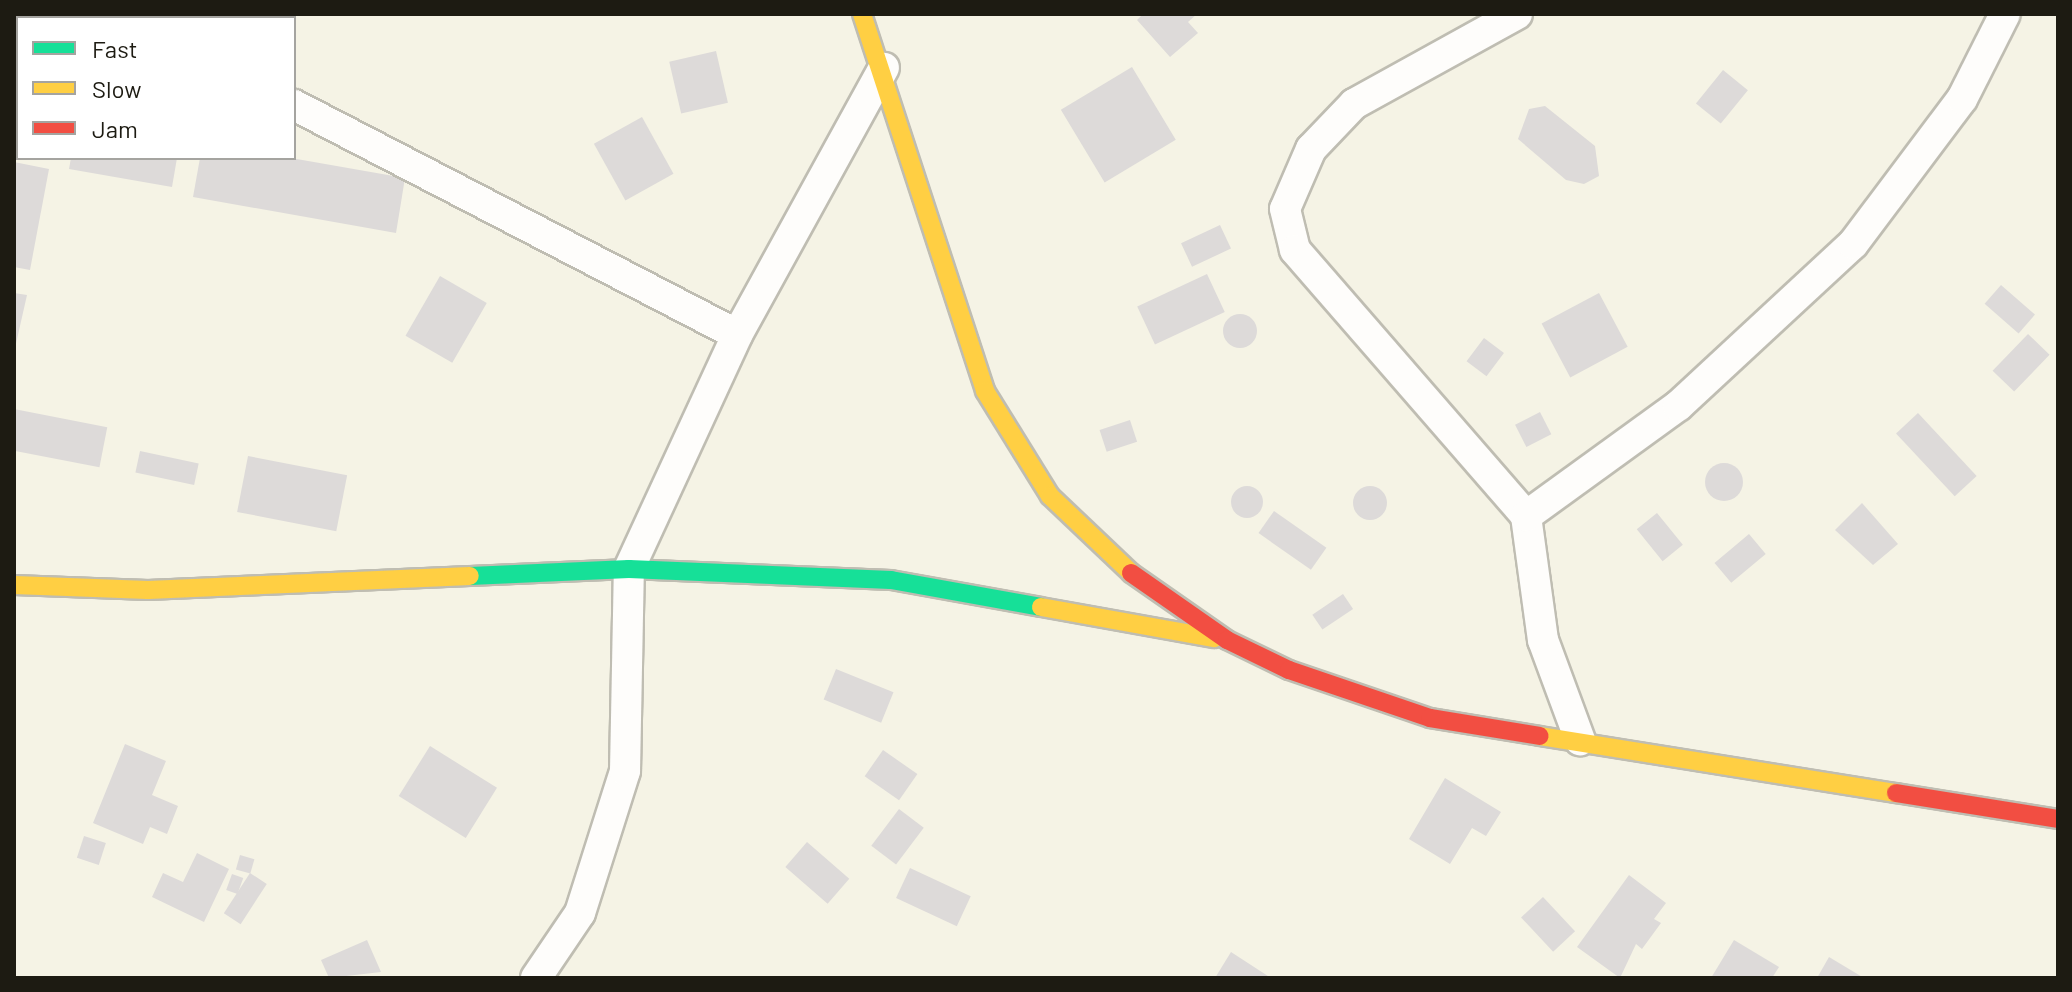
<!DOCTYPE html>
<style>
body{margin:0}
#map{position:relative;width:2072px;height:992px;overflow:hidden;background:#f5f3e5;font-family:Barlow,sans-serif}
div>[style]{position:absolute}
.building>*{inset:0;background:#dddad9;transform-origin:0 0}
.round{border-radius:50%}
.roads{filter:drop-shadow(2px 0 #bfbdb2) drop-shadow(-2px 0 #bfbdb2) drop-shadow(0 2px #bfbdb2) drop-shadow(0 -2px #bfbdb2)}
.street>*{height:30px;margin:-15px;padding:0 15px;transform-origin:15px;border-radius:15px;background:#fefdfb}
.fast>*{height:18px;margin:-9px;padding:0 9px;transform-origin:9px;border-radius:9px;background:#16e098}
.slow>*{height:18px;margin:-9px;padding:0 9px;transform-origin:9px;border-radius:9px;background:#ffcf43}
.jam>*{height:18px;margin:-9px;padding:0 9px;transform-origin:9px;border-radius:9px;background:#f24e42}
span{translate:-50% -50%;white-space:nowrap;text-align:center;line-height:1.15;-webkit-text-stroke:6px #fff;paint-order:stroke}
.frame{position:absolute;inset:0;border:16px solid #1d1b12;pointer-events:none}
.legend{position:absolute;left:16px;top:16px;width:280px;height:144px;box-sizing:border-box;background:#fff;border:2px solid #a5a4a0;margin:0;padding:10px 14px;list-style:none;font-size:24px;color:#1d1b12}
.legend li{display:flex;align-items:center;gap:16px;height:40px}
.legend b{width:40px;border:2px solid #a5a4a0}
</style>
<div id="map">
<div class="building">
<i style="clip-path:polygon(1143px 14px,1197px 14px,1188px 22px,1198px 33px,1170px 57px,1137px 20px)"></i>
<i style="left:716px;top:51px;width:53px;height:48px;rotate:77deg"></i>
<i style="left:1132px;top:67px;width:85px;height:83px;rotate:59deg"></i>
<i style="left:1723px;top:70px;width:32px;height:43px;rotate:39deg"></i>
<i style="clip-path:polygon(1545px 106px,1595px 146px,1599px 176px,1584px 184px,1566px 180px,1518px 139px,1529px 109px)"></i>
<i style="left:642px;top:117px;width:65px;height:55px;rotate:61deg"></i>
<i style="clip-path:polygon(71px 158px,177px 158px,172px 187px,69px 169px)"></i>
<i style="clip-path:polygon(200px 158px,291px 158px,405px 178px,396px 233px,193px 197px)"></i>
<i style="clip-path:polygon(14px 162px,49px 169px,30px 270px,14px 267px)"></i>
<i style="left:1220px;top:225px;width:26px;height:43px;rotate:65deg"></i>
<i style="left:1207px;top:274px;width:42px;height:77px;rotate:65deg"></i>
<i style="left:440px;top:276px;width:54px;height:69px;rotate:30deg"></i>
<i style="left:2001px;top:285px;width:45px;height:25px;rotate:41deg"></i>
<i style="clip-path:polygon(14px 293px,27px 295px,15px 348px,14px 348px)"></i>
<i style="left:1599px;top:293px;width:61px;height:65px;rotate:62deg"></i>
<i class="round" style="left:1223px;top:314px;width:34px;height:34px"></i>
<i style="left:2028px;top:334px;width:30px;height:51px;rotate:44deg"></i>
<i style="left:1484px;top:338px;width:25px;height:29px;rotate:37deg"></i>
<i style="left:14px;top:409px;width:95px;height:41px;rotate:11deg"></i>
<i style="left:1540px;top:412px;width:25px;height:28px;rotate:63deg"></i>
<i style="left:1918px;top:413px;width:86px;height:30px;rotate:47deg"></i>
<i style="left:1130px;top:420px;width:23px;height:32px;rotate:72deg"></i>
<i style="left:140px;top:451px;width:60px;height:22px;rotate:12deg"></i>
<i style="left:248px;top:456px;width:101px;height:57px;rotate:11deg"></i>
<i class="round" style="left:1705px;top:463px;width:38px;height:38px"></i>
<i class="round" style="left:1231px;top:486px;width:32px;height:32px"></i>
<i class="round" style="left:1353px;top:486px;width:34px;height:34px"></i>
<i style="clip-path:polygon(1862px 503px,1898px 544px,1873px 565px,1835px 530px)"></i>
<i style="left:1274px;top:511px;width:64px;height:27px;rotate:35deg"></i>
<i style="left:1657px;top:513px;width:41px;height:26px;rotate:51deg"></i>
<i style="left:1749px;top:534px;width:26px;height:45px;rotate:50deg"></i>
<i style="left:1343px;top:594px;width:18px;height:37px;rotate:56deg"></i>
<i style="left:836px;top:669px;width:62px;height:33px;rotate:22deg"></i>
<i style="clip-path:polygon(125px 744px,166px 761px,152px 795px,178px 806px,167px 834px,150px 827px,143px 844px,93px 823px)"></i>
<i style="left:430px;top:746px;width:79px;height:59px;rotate:32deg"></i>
<i style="left:883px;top:750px;width:42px;height:32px;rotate:35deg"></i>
<i style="clip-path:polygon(1445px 778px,1501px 812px,1486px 836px,1472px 828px,1450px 864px,1409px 839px)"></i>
<i style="left:899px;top:809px;width:31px;height:46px;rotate:37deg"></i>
<i style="left:84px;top:836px;width:23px;height:23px;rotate:18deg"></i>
<i style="left:807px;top:842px;width:56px;height:33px;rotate:41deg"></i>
<i style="clip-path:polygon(197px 853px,229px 869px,204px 922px,152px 897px,163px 873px,183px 882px)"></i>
<i style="left:240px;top:855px;width:15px;height:15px;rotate:16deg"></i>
<i style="left:910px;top:868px;width:67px;height:33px;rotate:25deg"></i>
<i style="left:250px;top:873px;width:20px;height:48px;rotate:33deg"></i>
<i style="left:232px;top:874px;width:12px;height:17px;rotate:20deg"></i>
<i style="clip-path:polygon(1629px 875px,1666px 903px,1654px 919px,1661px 923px,1642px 949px,1636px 944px,1620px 978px,1577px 947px)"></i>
<i style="left:1543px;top:897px;width:47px;height:30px;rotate:47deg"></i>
<i style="clip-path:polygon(367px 940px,381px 972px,329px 978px,321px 960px)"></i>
<i style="clip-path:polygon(1734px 940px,1779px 967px,1772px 978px,1711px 978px)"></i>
<i style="clip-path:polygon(1231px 952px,1271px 978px,1215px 978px)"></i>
<i style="clip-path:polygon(1829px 957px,1864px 978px,1817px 978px)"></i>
</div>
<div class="roads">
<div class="street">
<i style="left:153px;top:14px;width:7px;rotate:34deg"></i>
<i style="left:1517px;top:14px;width:186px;rotate:151.1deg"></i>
<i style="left:1354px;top:104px;width:62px;rotate:133.7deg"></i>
<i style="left:1311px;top:149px;width:65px;rotate:113.4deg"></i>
<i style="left:1285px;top:209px;width:42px;rotate:76.3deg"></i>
<i style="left:1295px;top:250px;width:352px;rotate:49deg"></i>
<i style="left:1526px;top:516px;width:125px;rotate:82.2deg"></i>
<i style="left:1543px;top:640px;width:107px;rotate:69.7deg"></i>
<i style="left:294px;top:105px;width:499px;rotate:27.4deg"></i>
<i style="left:1526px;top:516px;width:188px;rotate:-35.9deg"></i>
<i style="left:1678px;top:406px;width:238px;rotate:-42.8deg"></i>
<i style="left:1853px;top:244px;width:181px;rotate:-53.1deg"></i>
<i style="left:1962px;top:99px;width:95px;rotate:-63.2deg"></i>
<i style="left:536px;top:978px;width:78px;rotate:-55.9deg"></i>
<i style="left:580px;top:913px;width:149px;rotate:-72.4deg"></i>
<i style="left:625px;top:771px;width:202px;rotate:-88.9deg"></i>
<i style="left:629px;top:569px;width:258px;rotate:-65.2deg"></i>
<i style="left:737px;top:335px;width:305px;rotate:-61.2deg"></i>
</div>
<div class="fast">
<i style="left:470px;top:576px;width:159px;rotate:-2.5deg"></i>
<i style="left:629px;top:569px;width:262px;rotate:2.4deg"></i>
<i style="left:891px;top:580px;width:152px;rotate:10.2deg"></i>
</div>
<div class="slow">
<i style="left:862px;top:14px;width:397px;rotate:71.9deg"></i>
<i style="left:985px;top:391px;width:123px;rotate:58.2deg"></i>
<i style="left:1050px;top:496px;width:112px;rotate:43.5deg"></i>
<i style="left:14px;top:585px;width:134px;rotate:2.1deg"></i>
<i style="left:148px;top:590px;width:322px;rotate:-2.5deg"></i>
<i style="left:1041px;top:607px;width:176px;rotate:10.2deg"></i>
<i style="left:1540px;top:736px;width:361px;rotate:9.1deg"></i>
</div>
<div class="jam">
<i style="left:1131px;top:573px;width:117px;rotate:34.9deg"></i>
<i style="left:1227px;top:640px;width:69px;rotate:25.8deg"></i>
<i style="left:1289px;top:670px;width:149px;rotate:18.8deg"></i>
<i style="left:1430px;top:718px;width:111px;rotate:9.3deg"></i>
<i style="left:1896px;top:793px;width:164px;rotate:9.1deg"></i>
</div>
</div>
<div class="frame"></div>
<ul class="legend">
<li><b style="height:10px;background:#16e098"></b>Fast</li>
<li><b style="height:10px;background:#ffcf43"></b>Slow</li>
<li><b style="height:10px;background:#f24e42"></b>Jam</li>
</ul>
</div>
